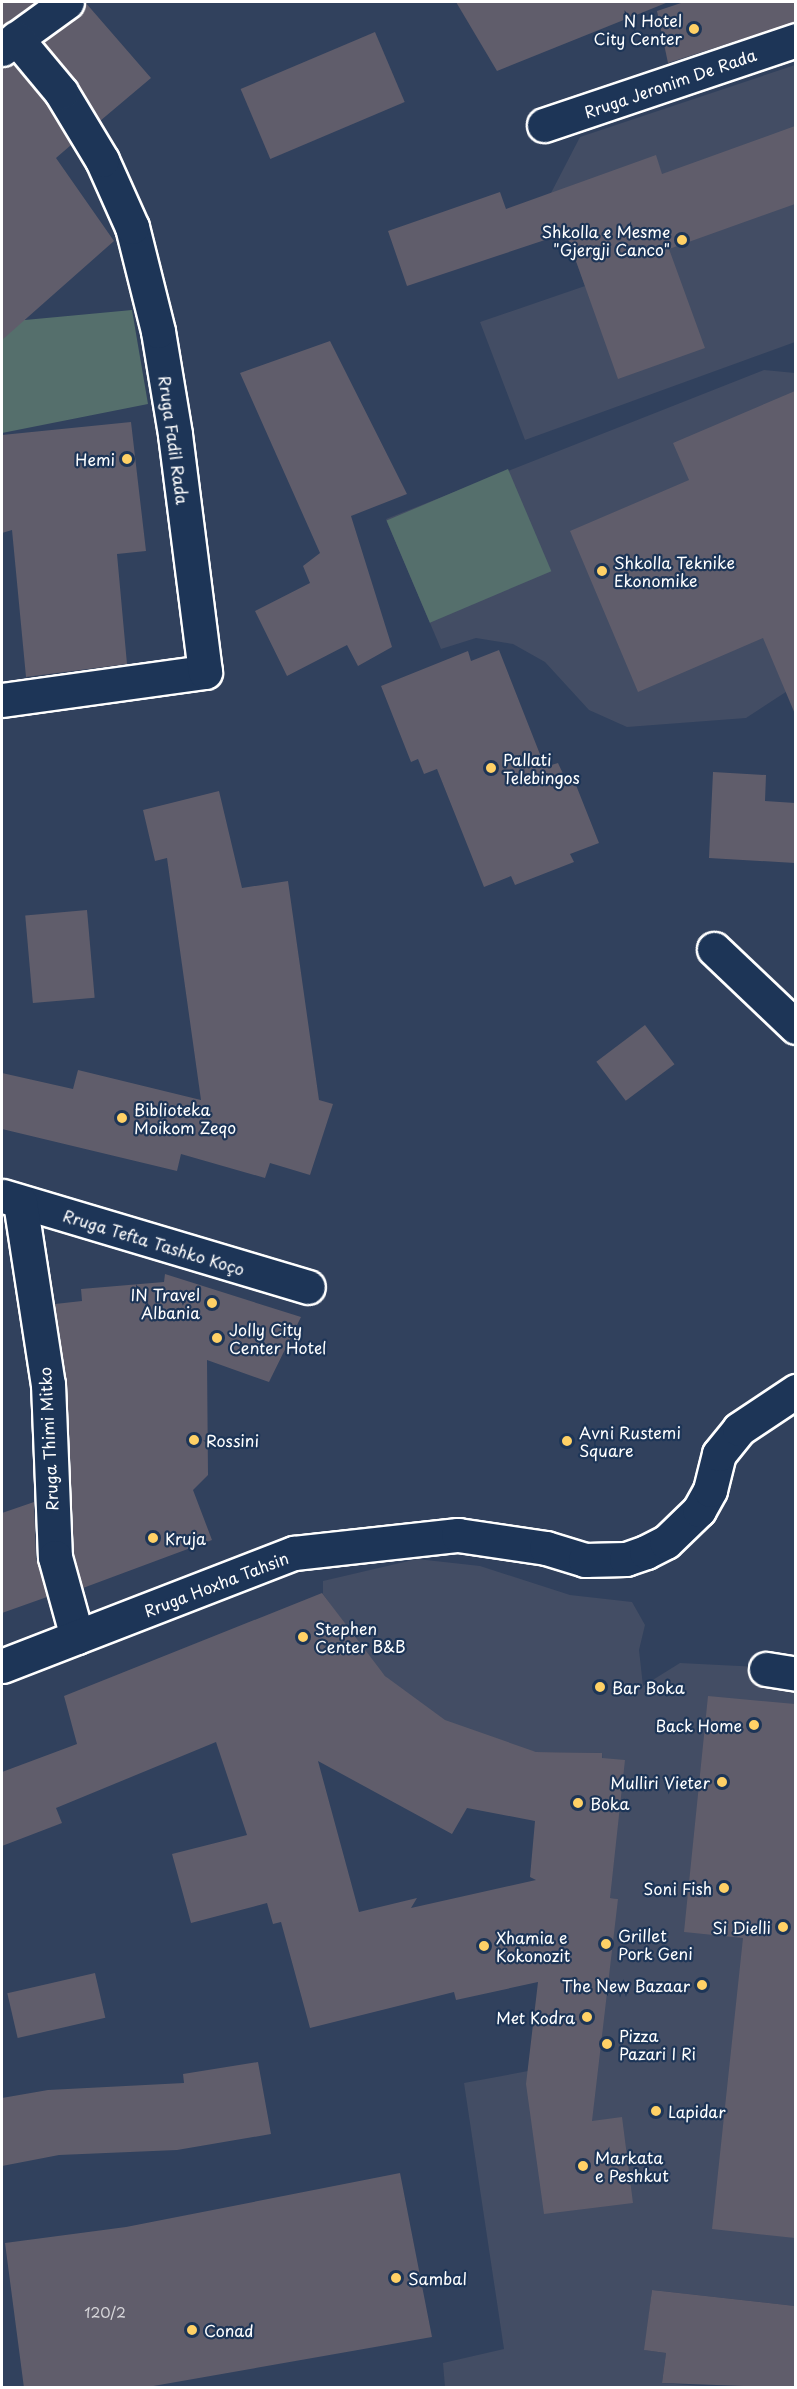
<!DOCTYPE html>
<meta charset="utf-8">
<style>
body{margin:0}
#map{position:relative;width:797px;height:2389px;overflow:hidden;background:#31415d;font-family:"Playpen Sans",sans-serif}
div>[style]{position:absolute}
.built>*{inset:0;background:#434d64}
.green>*{inset:0;background:#556f6c;transform-origin:0 0}
.building>*{inset:0;background:#605d6b;transform-origin:0 0}
.roads{filter:drop-shadow(2px 0 #fff) drop-shadow(-2px 0 #fff) drop-shadow(0 2px #fff) drop-shadow(0 -2px #fff)}
.pedestrian>*{height:33px;margin:-16.5px;padding:0 16.5px;transform-origin:16.5px;border-radius:16.5px;background:#1d3557}
.minor>*{height:33px;margin:-16.5px;padding:0 16.5px;transform-origin:16.5px;border-radius:16.5px;background:#1d3557}
.secondary>*{height:33px;margin:-16.5px;padding:0 16.5px;transform-origin:16.5px;border-radius:16.5px;background:#1d3557}
.dots>*{width:16px;height:16px;translate:-50% -50%;box-sizing:border-box;border:3px solid #1d3557;border-radius:50%}
span{translate:-50% -50%;white-space:nowrap;text-align:center;line-height:1.15;-webkit-text-stroke:4.5px #1d3557;paint-order:stroke}
.number-label{font-size:14px;color:#d7d6da}
.number-label span{-webkit-text-stroke-width:0}
.poi-label{font-size:16px;color:#fff}
.right{translate:-100% -50%;text-align:right}
.left{translate:0 -50%;text-align:left}
.street-label{font-size:16px;color:#fff}
.frame{position:absolute;inset:0;border:3px solid #fff;pointer-events:none}
</style>
<div id="map">
<div class="built">
<i style="clip-path:polygon(795px 65px,795px 342px,525px 440px,480px 322px,585px 286px,551px 193px,580px 137px)"></i>
<i style="clip-path:polygon(764px 370px,795px 373px,795px 686px,746px 718px,627px 727px,589px 710px,545px 662px,513px 644px,476px 638px,441px 649px,386px 519px)"></i>
<i style="clip-path:polygon(417px 1559px,480px 1566px,570px 1595px,632px 1602px,645px 1625px,639px 1650px,643px 1686px,680px 1663px,778px 1668px,795px 1653px,795px 2306px,652px 2290px,645px 2350px,666px 2353px,662px 2383px,713px 2387px,445px 2387px,443px 2363px,504px 2349px,464px 2083px,528px 2071px,618px 1899px,610px 1898px,602px 1753px,536px 1752px,444px 1738px,369px 1659px,323px 1594px,323px 1581px)"></i>
</div>
<div class="green">
<i style="clip-path:polygon(2px 290px,25px 320px,132px 310px,148px 404px,2px 433px)"></i>
<i style="left:508px;top:469px;width:111px;height:132px;rotate:67deg"></i>
</div>
<div class="building">
<i style="clip-path:polygon(2px 2px,36px 2px,2px 26px)"></i>
<i style="clip-path:polygon(85px 2px,151px 78px,100px 121px,44px 42px,78px 17px)"></i>
<i style="clip-path:polygon(456px 2px,666px 2px,666px 3px,497px 71px)"></i>
<i style="clip-path:polygon(684px 2px,795px 2px,795px 22px,668px 63px,657px 11px)"></i>
<i style="left:375px;top:32px;width:76px;height:146px;rotate:67deg"></i>
<i style="clip-path:polygon(13px 64px,46px 103px,71px 145px,56px 158px,114px 241px,2px 340px,2px 67px)"></i>
<i style="clip-path:polygon(795px 126px,795px 204px,669px 249px,705px 348px,618px 379px,566px 233px,407px 286px,388px 231px,500px 192px,506px 209px,656px 155px,662px 174px)"></i>
<i style="clip-path:polygon(330px 341px,407px 494px,351px 516px,392px 647px,358px 666px,347px 645px,287px 676px,255px 611px,310px 583px,303px 566px,320px 553px,240px 373px)"></i>
<i style="clip-path:polygon(795px 391px,795px 714px,763px 638px,638px 692px,570px 531px,689px 480px,673px 443px)"></i>
<i style="clip-path:polygon(131px 422px,146px 551px,117px 554px,127px 664px,26px 677px,12px 530px,2px 533px,2px 435px)"></i>
<i style="clip-path:polygon(499px 650px,545px 767px,558px 763px,565px 778px,572px 775px,599px 843px,570px 854px,574px 862px,515px 885px,511px 876px,484px 887px,437px 769px,424px 774px,418px 759px,411px 762px,381px 686px,468px 651px,471px 661px)"></i>
<i style="clip-path:polygon(713px 772px,766px 775px,765px 801px,795px 803px,795px 863px,709px 858px)"></i>
<i style="clip-path:polygon(219px 791px,242px 888px,288px 881px,319px 1100px,333px 1104px,310px 1175px,270px 1163px,265px 1178px,181px 1154px,177px 1171px,2px 1129px,2px 1073px,73px 1089px,78px 1070px,201px 1100px,167px 858px,155px 861px,143px 810px)"></i>
<i style="left:87px;top:910px;width:88px;height:62px;rotate:85deg"></i>
<i style="left:645px;top:1025px;width:49px;height:61px;rotate:53deg"></i>
<i style="clip-path:polygon(165px 1274px,301px 1317px,269px 1382px,207px 1360px,208px 1475px,193px 1490px,212px 1540px,83px 1588px,74px 1554px,67px 1383px,55px 1304px,82px 1301px,81px 1289px,164px 1282px)"></i>
<i style="clip-path:polygon(34px 1502px,36px 1558px,47px 1597px,2px 1613px,2px 1513px)"></i>
<i style="clip-path:polygon(evenodd,322px 1593px,385px 1676px,445px 1720px,536px 1752px,602px 1753px,602px 1758px,625px 1760px,610px 1898px,618px 1899px,592px 2121px,622px 2117px,633px 2203px,544px 2214px,526px 2084px,538px 1982px,456px 2000px,454px 1992px,310px 2028px,281px 1922px,273px 1924px,267px 1903px,191px 1923px,172px 1854px,247px 1835px,216px 1742px,56px 1808px,62px 1823px,2px 1846px,2px 1772px,77px 1744px,64px 1696px,322px 1593px,318px 1761px,452px 1834px,467px 1808px,535px 1821px,530px 1877px,536px 1880px,411px 1908px,417px 1898px,359px 1912px,318px 1761px)"></i>
<i style="clip-path:polygon(708px 1696px,795px 1704px,795px 2238px,712px 2229px,743px 1938px,684px 1932px)"></i>
<i style="left:95px;top:1973px;width:46px;height:90px;rotate:77deg"></i>
<i style="clip-path:polygon(258px 2062px,271px 2134px,177px 2150px,59px 2155px,2px 2166px,2px 2098px,48px 2090px,184px 2083px,183px 2074px)"></i>
<i style="clip-path:polygon(400px 2173px,432px 2337px,142px 2388px,24px 2388px,5px 2243px,126px 2227px)"></i>
<i style="clip-path:polygon(652px 2290px,795px 2306px,795px 2388px,662px 2383px,666px 2353px,644px 2350px)"></i>
</div>
<div class="roads">
<div class="pedestrian">
<i style="left:766px;top:1669px;width:30px;rotate:9deg"></i>
</div>
<div class="minor">
<i style="left:2px;top:49px;width:80px;rotate:-35.9deg"></i>
<i style="left:544px;top:125px;width:266px;rotate:-18.6deg"></i>
<i style="left:2px;top:700px;width:205px;rotate:-7.9deg"></i>
<i style="left:205px;top:672px;width:240px;rotate:-97.2deg"></i>
<i style="left:175px;top:434px;width:104px;rotate:-99.4deg"></i>
<i style="left:158px;top:331px;width:107px;rotate:-104deg"></i>
<i style="left:132px;top:227px;width:73px;rotate:-114.1deg"></i>
<i style="left:102px;top:160px;width:79px;rotate:-121.1deg"></i>
<i style="left:61px;top:92px;width:70px;rotate:-129.8deg"></i>
<i style="left:714px;top:949px;width:113px;rotate:43.6deg"></i>
<i style="left:3px;top:1196px;width:318px;rotate:16.6deg"></i>
<i style="left:20px;top:1202px;width:184px;rotate:81.3deg"></i>
<i style="left:48px;top:1384px;width:173px;rotate:87.7deg"></i>
<i style="left:55px;top:1557px;width:83px;rotate:74.6deg"></i>
</div>
<div class="secondary">
<i style="left:2px;top:1666px;width:313px;rotate:-21.2deg"></i>
<i style="left:294px;top:1553px;width:165px;rotate:-6.3deg"></i>
<i style="left:458px;top:1535px;width:89px;rotate:8.4deg"></i>
<i style="left:546px;top:1548px;width:41px;rotate:17.1deg"></i>
<i style="left:585px;top:1560px;width:41px;rotate:-1.4deg"></i>
<i style="left:626px;top:1559px;width:21px;rotate:-19deg"></i>
<i style="left:646px;top:1552px;width:22px;rotate:-27deg"></i>
<i style="left:666px;top:1542px;width:46px;rotate:-44.1deg"></i>
<i style="left:699px;top:1510px;width:23px;rotate:-61deg"></i>
<i style="left:710px;top:1490px;width:37px;rotate:-76deg"></i>
<i style="left:719px;top:1454px;width:32px;rotate:-51deg"></i>
<i style="left:739px;top:1429px;width:69px;rotate:-33.7deg"></i>
</div>
</div>
<div class="dots">
<i style="left:694px;top:29px;background:#ffd166"></i>
<i style="left:682px;top:240px;background:#ffd166"></i>
<i style="left:127px;top:459px;background:#ffd166"></i>
<i style="left:602px;top:571px;background:#ffd166"></i>
<i style="left:491px;top:768px;background:#ffd166"></i>
<i style="left:122px;top:1118px;background:#ffd166"></i>
<i style="left:212px;top:1303px;background:#ffd166"></i>
<i style="left:217px;top:1338px;background:#ffd166"></i>
<i style="left:194px;top:1440px;background:#ffd166"></i>
<i style="left:567px;top:1441px;background:#ffd166"></i>
<i style="left:153px;top:1538px;background:#ffd166"></i>
<i style="left:303px;top:1637px;background:#ffd166"></i>
<i style="left:600px;top:1687px;background:#ffd166"></i>
<i style="left:754px;top:1725px;background:#ffd166"></i>
<i style="left:722px;top:1782px;background:#ffd166"></i>
<i style="left:578px;top:1803px;background:#ffd166"></i>
<i style="left:724px;top:1888px;background:#ffd166"></i>
<i style="left:783px;top:1927px;background:#ffd166"></i>
<i style="left:606px;top:1944px;background:#ffd166"></i>
<i style="left:484px;top:1946px;background:#ffd166"></i>
<i style="left:702px;top:1985px;background:#ffd166"></i>
<i style="left:587px;top:2017px;background:#ffd166"></i>
<i style="left:607px;top:2044px;background:#ffd166"></i>
<i style="left:656px;top:2111px;background:#ffd166"></i>
<i style="left:583px;top:2166px;background:#ffd166"></i>
<i style="left:396px;top:2278px;background:#ffd166"></i>
<i style="left:192px;top:2330px;background:#ffd166"></i>
</div>
<div class="number-label">
<span style="left:105px;top:2313px">120/2</span>
</div>
<div class="poi-label">
<span class="right" style="left:682px;top:29px">N Hotel<br>City Center</span>
<span class="right" style="left:670px;top:240px">Shkolla e Mesme<br>"Gjergji Canco"</span>
<span class="right" style="left:115px;top:459px">Hemi</span>
<span class="left" style="left:614px;top:571px">Shkolla Teknike<br>Ekonomike</span>
<span class="left" style="left:503px;top:768px">Pallati<br>Telebingos</span>
<span class="left" style="left:134px;top:1118px">Biblioteka<br>Moikom Zeqo</span>
<span class="right" style="left:200px;top:1303px">IN Travel<br>Albania</span>
<span class="left" style="left:229px;top:1338px">Jolly City<br>Center Hotel</span>
<span class="left" style="left:579px;top:1441px">Avni Rustemi<br>Square</span>
<span class="left" style="left:206px;top:1440px">Rossini</span>
<span class="left" style="left:165px;top:1538px">Kruja</span>
<span class="left" style="left:315px;top:1637px">Stephen<br>Center B&amp;B</span>
<span class="left" style="left:612px;top:1687px">Bar Boka</span>
<span class="right" style="left:742px;top:1725px">Back Home</span>
<span class="right" style="left:710px;top:1782px">Mulliri Vieter</span>
<span class="left" style="left:590px;top:1803px">Boka</span>
<span class="right" style="left:712px;top:1888px">Soni Fish</span>
<span class="right" style="left:771px;top:1927px">Si Dielli</span>
<span class="left" style="left:618px;top:1944px">Grillet<br>Pork Geni</span>
<span class="left" style="left:496px;top:1946px">Xhamia e<br>Kokonozit</span>
<span class="right" style="left:690px;top:1985px">The New Bazaar</span>
<span class="right" style="left:575px;top:2017px">Met Kodra</span>
<span class="left" style="left:619px;top:2044px">Pizza<br>Pazari I Ri</span>
<span class="left" style="left:668px;top:2111px">Lapidar</span>
<span class="left" style="left:595px;top:2166px">Markata<br>e Peshkut</span>
<span class="left" style="left:408px;top:2278px">Sambal</span>
<span class="left" style="left:204px;top:2330px">Conad</span>
</div>
<div class="street-label">
<span style="left:670px;top:83px;rotate:-19deg">Rruga Jeronim De Rada</span>
<span style="left:174px;top:440px;rotate:82deg">Rruga Fadil Rada</span>
<span style="left:154px;top:1242px;rotate:17deg">Rruga Tefta Tashko Koço</span>
<span style="left:48px;top:1439px;rotate:-93deg">Rruga Thimi Mitko</span>
<span style="left:216px;top:1584px;rotate:-21deg">Rruga Hoxha Tahsin</span>
</div>
<div class="frame"></div>
</div>
